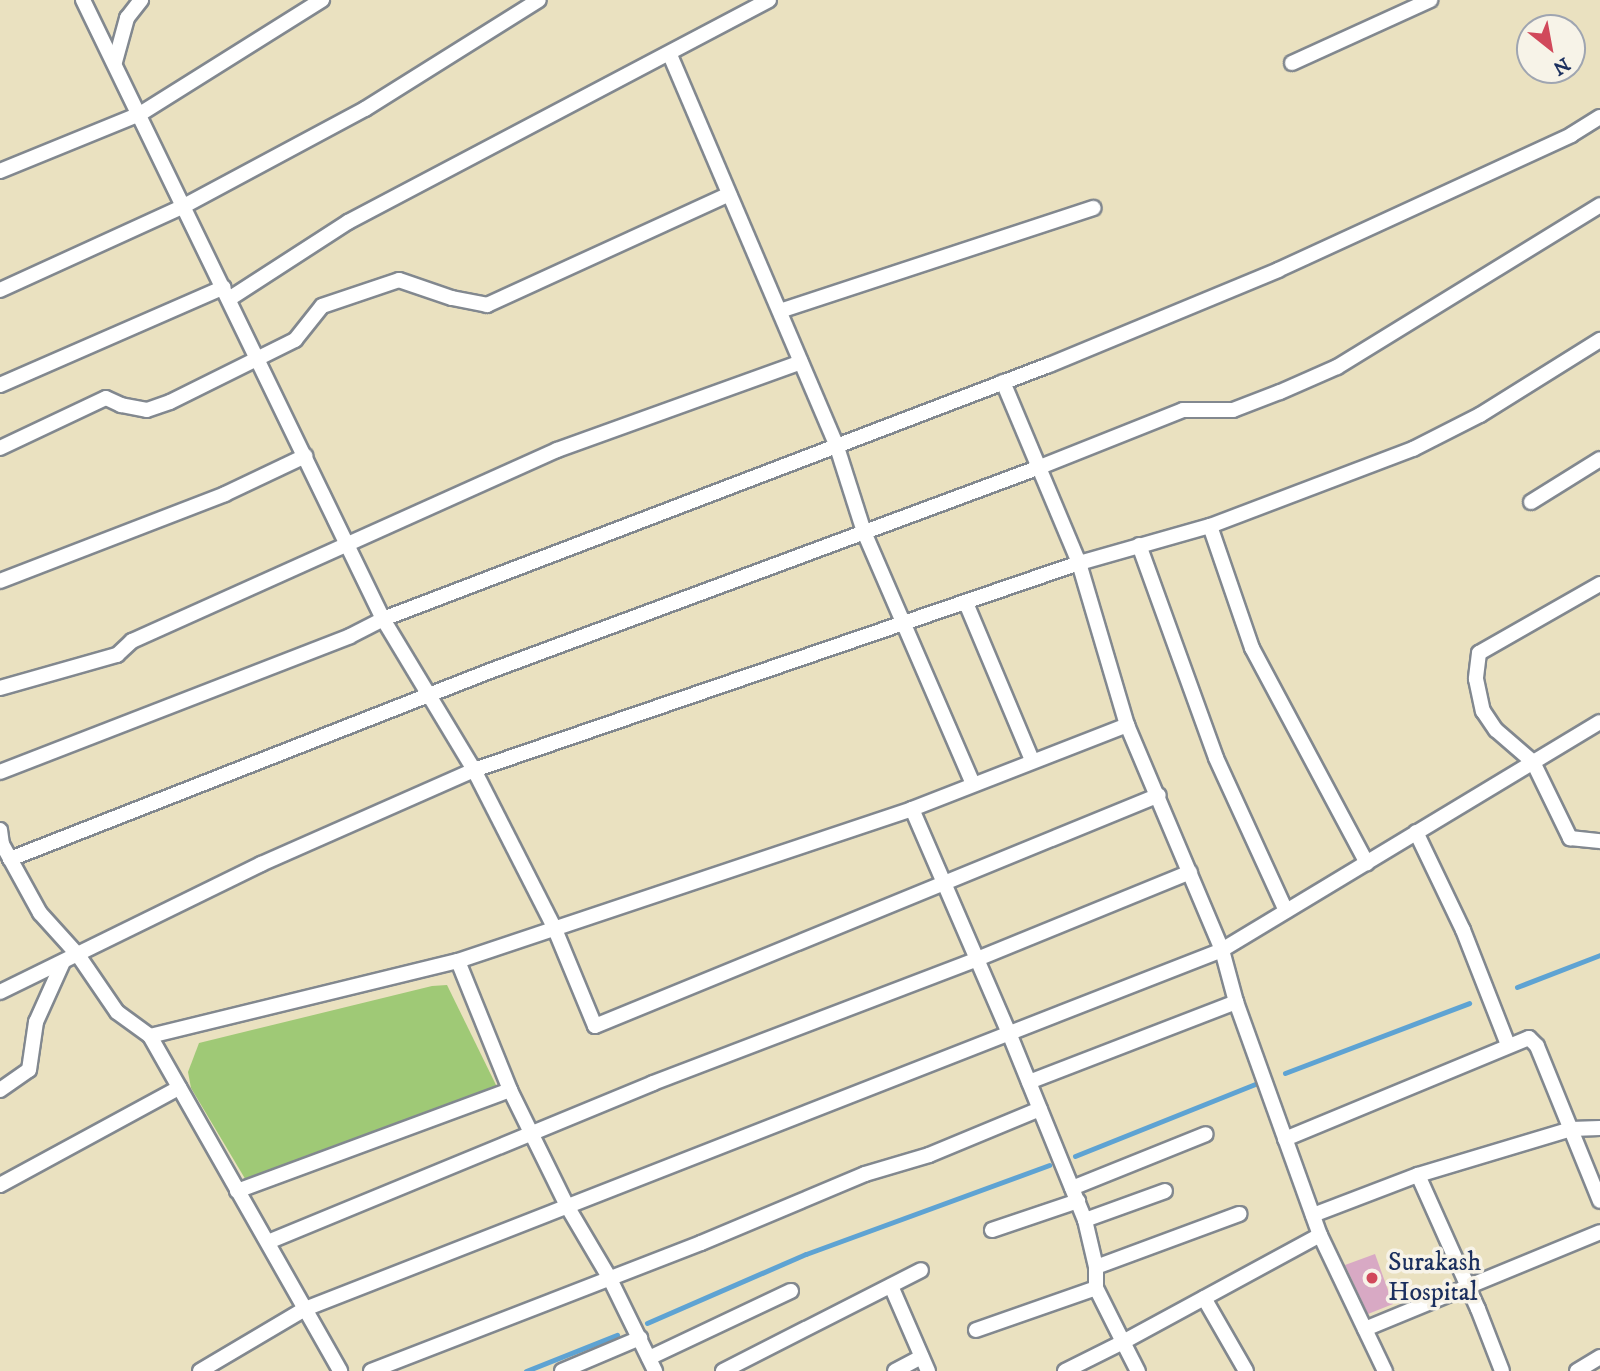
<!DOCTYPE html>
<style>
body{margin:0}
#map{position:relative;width:1600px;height:1371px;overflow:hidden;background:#eae1c0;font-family:"IM FELL DW Pica",serif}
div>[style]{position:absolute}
.green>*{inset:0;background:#9fc976}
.stream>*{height:5px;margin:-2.5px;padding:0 2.5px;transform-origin:2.5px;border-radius:2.5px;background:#5ea3d3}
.building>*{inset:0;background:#d8a9c4}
.roads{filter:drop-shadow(2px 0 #82888f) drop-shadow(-2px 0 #82888f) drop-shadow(0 2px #82888f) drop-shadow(0 -2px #82888f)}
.street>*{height:14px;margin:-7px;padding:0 7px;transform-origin:7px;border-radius:7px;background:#fff}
.dots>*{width:19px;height:19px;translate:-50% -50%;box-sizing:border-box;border:4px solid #f7f3e8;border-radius:50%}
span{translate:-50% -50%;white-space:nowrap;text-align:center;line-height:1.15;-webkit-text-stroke:7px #f7f3e8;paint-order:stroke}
.poi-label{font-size:26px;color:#1b2f5e}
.left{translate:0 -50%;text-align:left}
.north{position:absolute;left:1516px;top:14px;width:70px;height:70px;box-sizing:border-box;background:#f7f3e8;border:2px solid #9fa5b1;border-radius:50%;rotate:149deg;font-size:19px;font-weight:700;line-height:28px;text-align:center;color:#1b2f5e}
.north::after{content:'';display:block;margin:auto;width:24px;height:32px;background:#d1495b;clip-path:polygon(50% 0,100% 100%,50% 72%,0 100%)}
</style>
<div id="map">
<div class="green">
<i style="clip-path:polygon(447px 985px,497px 1087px,247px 1182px,191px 1088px,188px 1072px,199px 1043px,432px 986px)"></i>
</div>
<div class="stream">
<i style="left:1517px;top:987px;width:89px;rotate:-21.1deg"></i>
<i style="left:1285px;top:1073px;width:197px;rotate:-20.8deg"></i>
<i style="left:1075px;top:1156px;width:194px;rotate:-21.8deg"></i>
<i style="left:647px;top:1323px;width:173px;rotate:-23.5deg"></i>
<i style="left:806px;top:1254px;width:259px;rotate:-20.1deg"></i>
<i style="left:526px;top:1371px;width:98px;rotate:-21.6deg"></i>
</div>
<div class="building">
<i style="clip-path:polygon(1375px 1254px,1393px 1304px,1368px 1314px,1345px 1265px)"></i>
</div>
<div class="roads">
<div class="street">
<i style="left:83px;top:0;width:688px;rotate:64.14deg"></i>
<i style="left:383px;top:619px;width:176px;rotate:58.9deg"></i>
<i style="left:474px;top:770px;width:176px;rotate:63deg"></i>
<i style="left:554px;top:927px;width:107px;rotate:67.5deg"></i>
<i style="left:595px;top:1026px;width:609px;rotate:-22.27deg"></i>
<i style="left:670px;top:55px;width:423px;rotate:66.9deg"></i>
<i style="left:836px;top:444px;width:92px;rotate:72.3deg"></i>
<i style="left:864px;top:532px;width:275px;rotate:66.6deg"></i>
<i style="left:115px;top:62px;width:46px;rotate:-74.7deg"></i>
<i style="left:127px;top:18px;width:23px;rotate:-52deg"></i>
<i style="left:1292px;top:63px;width:152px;rotate:-24.5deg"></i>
<i style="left:0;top:171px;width:151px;rotate:-22.2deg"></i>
<i style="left:140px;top:114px;width:215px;rotate:-32.1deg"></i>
<i style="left:0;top:290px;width:202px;rotate:-24.5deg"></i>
<i style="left:184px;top:206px;width:205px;rotate:-28.2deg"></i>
<i style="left:365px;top:109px;width:205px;rotate:-32.1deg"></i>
<i style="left:229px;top:299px;width:142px;rotate:-32.9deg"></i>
<i style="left:348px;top:222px;width:476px;rotate:-27.8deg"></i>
<i style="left:780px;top:311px;width:330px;rotate:-18.2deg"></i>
<i style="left:1003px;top:382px;width:196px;rotate:67.2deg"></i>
<i style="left:1079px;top:563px;width:169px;rotate:73.5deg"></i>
<i style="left:1127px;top:725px;width:244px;rotate:67.1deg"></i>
<i style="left:1222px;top:950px;width:54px;rotate:74.9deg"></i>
<i style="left:1236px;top:1002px;width:248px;rotate:70.2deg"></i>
<i style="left:1320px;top:1235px;width:151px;rotate:64.5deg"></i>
<i style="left:0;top:385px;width:244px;rotate:-23.6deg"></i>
<i style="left:0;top:448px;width:117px;rotate:-25.3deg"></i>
<i style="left:106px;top:398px;width:17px;rotate:25deg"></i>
<i style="left:121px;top:405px;width:26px;rotate:11deg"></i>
<i style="left:147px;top:410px;width:24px;rotate:-19deg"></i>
<i style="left:170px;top:402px;width:140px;rotate:-26.4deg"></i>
<i style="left:295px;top:340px;width:43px;rotate:-51.5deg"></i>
<i style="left:322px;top:306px;width:81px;rotate:-18.7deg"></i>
<i style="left:399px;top:280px;width:56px;rotate:18.8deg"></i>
<i style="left:452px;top:298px;width:36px;rotate:11deg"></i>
<i style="left:487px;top:305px;width:266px;rotate:-24.6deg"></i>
<i style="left:1531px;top:502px;width:81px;rotate:-31.9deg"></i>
<i style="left:1210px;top:526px;width:129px;rotate:71deg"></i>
<i style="left:1252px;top:648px;width:244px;rotate:61.9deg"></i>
<i style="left:1139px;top:545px;width:226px;rotate:70.1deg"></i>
<i style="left:1216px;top:758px;width:168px;rotate:65.4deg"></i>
<i style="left:0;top:581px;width:241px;rotate:-21.1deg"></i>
<i style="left:225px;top:494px;width:89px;rotate:-25.4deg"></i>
<i style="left:1600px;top:584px;width:139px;rotate:150.3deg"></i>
<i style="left:1479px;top:653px;width:26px;rotate:97deg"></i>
<i style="left:1476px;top:679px;width:33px;rotate:78deg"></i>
<i style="left:1483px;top:711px;width:23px;rotate:56deg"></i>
<i style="left:1496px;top:730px;width:49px;rotate:40.9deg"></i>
<i style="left:1533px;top:762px;width:85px;rotate:64deg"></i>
<i style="left:1570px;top:838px;width:30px;rotate:6deg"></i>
<i style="left:966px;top:603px;width:170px;rotate:67.2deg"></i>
<i style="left:0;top:688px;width:122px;rotate:-15.8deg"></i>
<i style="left:117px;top:655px;width:21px;rotate:-43deg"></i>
<i style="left:132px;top:641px;width:466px;rotate:-24.2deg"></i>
<i style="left:557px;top:450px;width:259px;rotate:-19.8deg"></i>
<i style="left:0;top:772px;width:375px;rotate:-21.2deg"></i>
<i style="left:350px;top:636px;width:37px;rotate:-27deg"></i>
<i style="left:383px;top:619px;width:713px;rotate:-20.88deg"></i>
<i style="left:1049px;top:365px;width:248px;rotate:-22.5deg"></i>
<i style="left:1278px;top:270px;width:323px;rotate:-24.7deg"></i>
<i style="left:1571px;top:135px;width:34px;rotate:-32deg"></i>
<i style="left:912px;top:809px;width:244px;rotate:66.6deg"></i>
<i style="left:1009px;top:1033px;width:202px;rotate:67.9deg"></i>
<i style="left:1085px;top:1220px;width:48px;rotate:76.8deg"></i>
<i style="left:1096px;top:1267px;width:21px;rotate:90deg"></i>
<i style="left:1096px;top:1288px;width:60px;rotate:63.4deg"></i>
<i style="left:1123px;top:1342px;width:224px;rotate:-28.5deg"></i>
<i style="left:0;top:830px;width:14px;rotate:82deg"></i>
<i style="left:2px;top:844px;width:79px;rotate:61.2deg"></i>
<i style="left:40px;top:913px;width:57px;rotate:47.9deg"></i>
<i style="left:78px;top:955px;width:69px;rotate:55.6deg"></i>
<i style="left:117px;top:1012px;width:41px;rotate:36deg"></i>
<i style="left:150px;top:1036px;width:385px;rotate:60.4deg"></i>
<i style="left:1416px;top:832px;width:109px;rotate:64.4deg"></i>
<i style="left:1463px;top:930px;width:123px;rotate:68.6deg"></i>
<i style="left:10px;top:859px;width:516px;rotate:-21.39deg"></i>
<i style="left:490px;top:671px;width:587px;rotate:-20.35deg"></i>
<i style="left:1040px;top:467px;width:154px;rotate:-21.7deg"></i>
<i style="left:1183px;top:410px;width:50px"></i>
<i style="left:1233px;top:410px;width:50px;rotate:-21deg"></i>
<i style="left:1280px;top:392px;width:62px;rotate:-23.7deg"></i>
<i style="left:1337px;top:367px;width:309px;rotate:-31.6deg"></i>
<i style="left:458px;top:961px;width:139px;rotate:68deg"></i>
<i style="left:510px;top:1090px;width:129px;rotate:63.8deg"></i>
<i style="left:567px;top:1206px;width:82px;rotate:59.4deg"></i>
<i style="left:609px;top:1277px;width:105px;rotate:63.9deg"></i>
<i style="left:0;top:992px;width:291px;rotate:-26.1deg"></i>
<i style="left:261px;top:864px;width:233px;rotate:-23.8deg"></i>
<i style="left:474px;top:770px;width:639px;rotate:-18.89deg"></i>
<i style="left:1079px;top:563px;width:136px;rotate:-15.8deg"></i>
<i style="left:1210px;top:526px;width:217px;rotate:-20.8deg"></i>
<i style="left:1413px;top:449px;width:75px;rotate:-26.9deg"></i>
<i style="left:1480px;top:415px;width:142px;rotate:-32deg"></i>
<i style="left:150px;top:1036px;width:317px;rotate:-13.7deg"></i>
<i style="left:458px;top:961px;width:479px;rotate:-18.5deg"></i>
<i style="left:912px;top:809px;width:231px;rotate:-21.3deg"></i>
<i style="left:1029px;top:1082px;width:222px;rotate:-21.1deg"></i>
<i style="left:0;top:1090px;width:35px;rotate:-35deg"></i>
<i style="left:29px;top:1070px;width:49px;rotate:-81.7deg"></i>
<i style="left:36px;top:1022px;width:66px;rotate:-65.8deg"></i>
<i style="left:1285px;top:1139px;width:264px;rotate:-22.5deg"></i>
<i style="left:1529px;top:1038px;width:11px;rotate:45deg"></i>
<i style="left:1537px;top:1046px;width:167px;rotate:67.9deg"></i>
<i style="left:1418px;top:1175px;width:147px;rotate:65.9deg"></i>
<i style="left:1478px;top:1309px;width:66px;rotate:68.8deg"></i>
<i style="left:0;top:1185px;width:204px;rotate:-28.5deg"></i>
<i style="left:1072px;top:1188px;width:144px;rotate:-21.9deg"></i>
<i style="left:237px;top:1191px;width:291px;rotate:-20.3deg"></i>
<i style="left:1313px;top:1215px;width:112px;rotate:-20.9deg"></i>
<i style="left:1418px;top:1175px;width:160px;rotate:-16.7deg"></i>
<i style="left:1571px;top:1129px;width:29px;rotate:-2deg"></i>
<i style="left:1085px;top:1220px;width:85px;rotate:-19.9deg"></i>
<i style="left:992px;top:1230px;width:91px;rotate:-18.6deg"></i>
<i style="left:268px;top:1242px;width:417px;rotate:-22.4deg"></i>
<i style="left:653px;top:1083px;width:347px;rotate:-20.9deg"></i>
<i style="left:977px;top:959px;width:230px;rotate:-22.2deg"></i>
<i style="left:1096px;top:1267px;width:153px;rotate:-20.3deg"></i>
<i style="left:891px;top:1286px;width:93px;rotate:66.5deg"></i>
<i style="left:1204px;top:1298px;width:84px;rotate:60.1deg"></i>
<i style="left:1365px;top:1329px;width:254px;rotate:-22.4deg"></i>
<i style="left:976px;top:1330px;width:127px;rotate:-19.3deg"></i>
<i style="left:649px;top:1358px;width:157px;rotate:-25.3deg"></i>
<i style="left:200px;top:1371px;width:122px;rotate:-30.6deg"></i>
<i style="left:305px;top:1309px;width:985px;rotate:-21.38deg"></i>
<i style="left:1222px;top:950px;width:441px;rotate:-31.1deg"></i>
<i style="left:371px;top:1371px;width:354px;rotate:-21.2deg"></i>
<i style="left:701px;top:1243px;width:178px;rotate:-22.8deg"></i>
<i style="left:865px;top:1174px;width:67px;rotate:-16.5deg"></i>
<i style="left:929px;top:1155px;width:120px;rotate:-22.5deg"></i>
<i style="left:562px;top:1371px;width:85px;rotate:-22.9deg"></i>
<i style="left:723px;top:1371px;width:222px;rotate:-27deg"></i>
<i style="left:895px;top:1371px;width:30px;rotate:-28deg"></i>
<i style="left:1065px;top:1371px;width:65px;rotate:-26.6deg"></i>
<i style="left:1123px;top:1342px;width:33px;rotate:63deg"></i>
<i style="left:1577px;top:1371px;width:27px;rotate:-31deg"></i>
</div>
</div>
<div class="dots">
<i style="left:1372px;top:1278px;background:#d1495b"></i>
</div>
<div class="poi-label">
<span class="left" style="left:1388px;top:1278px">Surakash<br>Hospital</span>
</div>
<div class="north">N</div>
</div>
